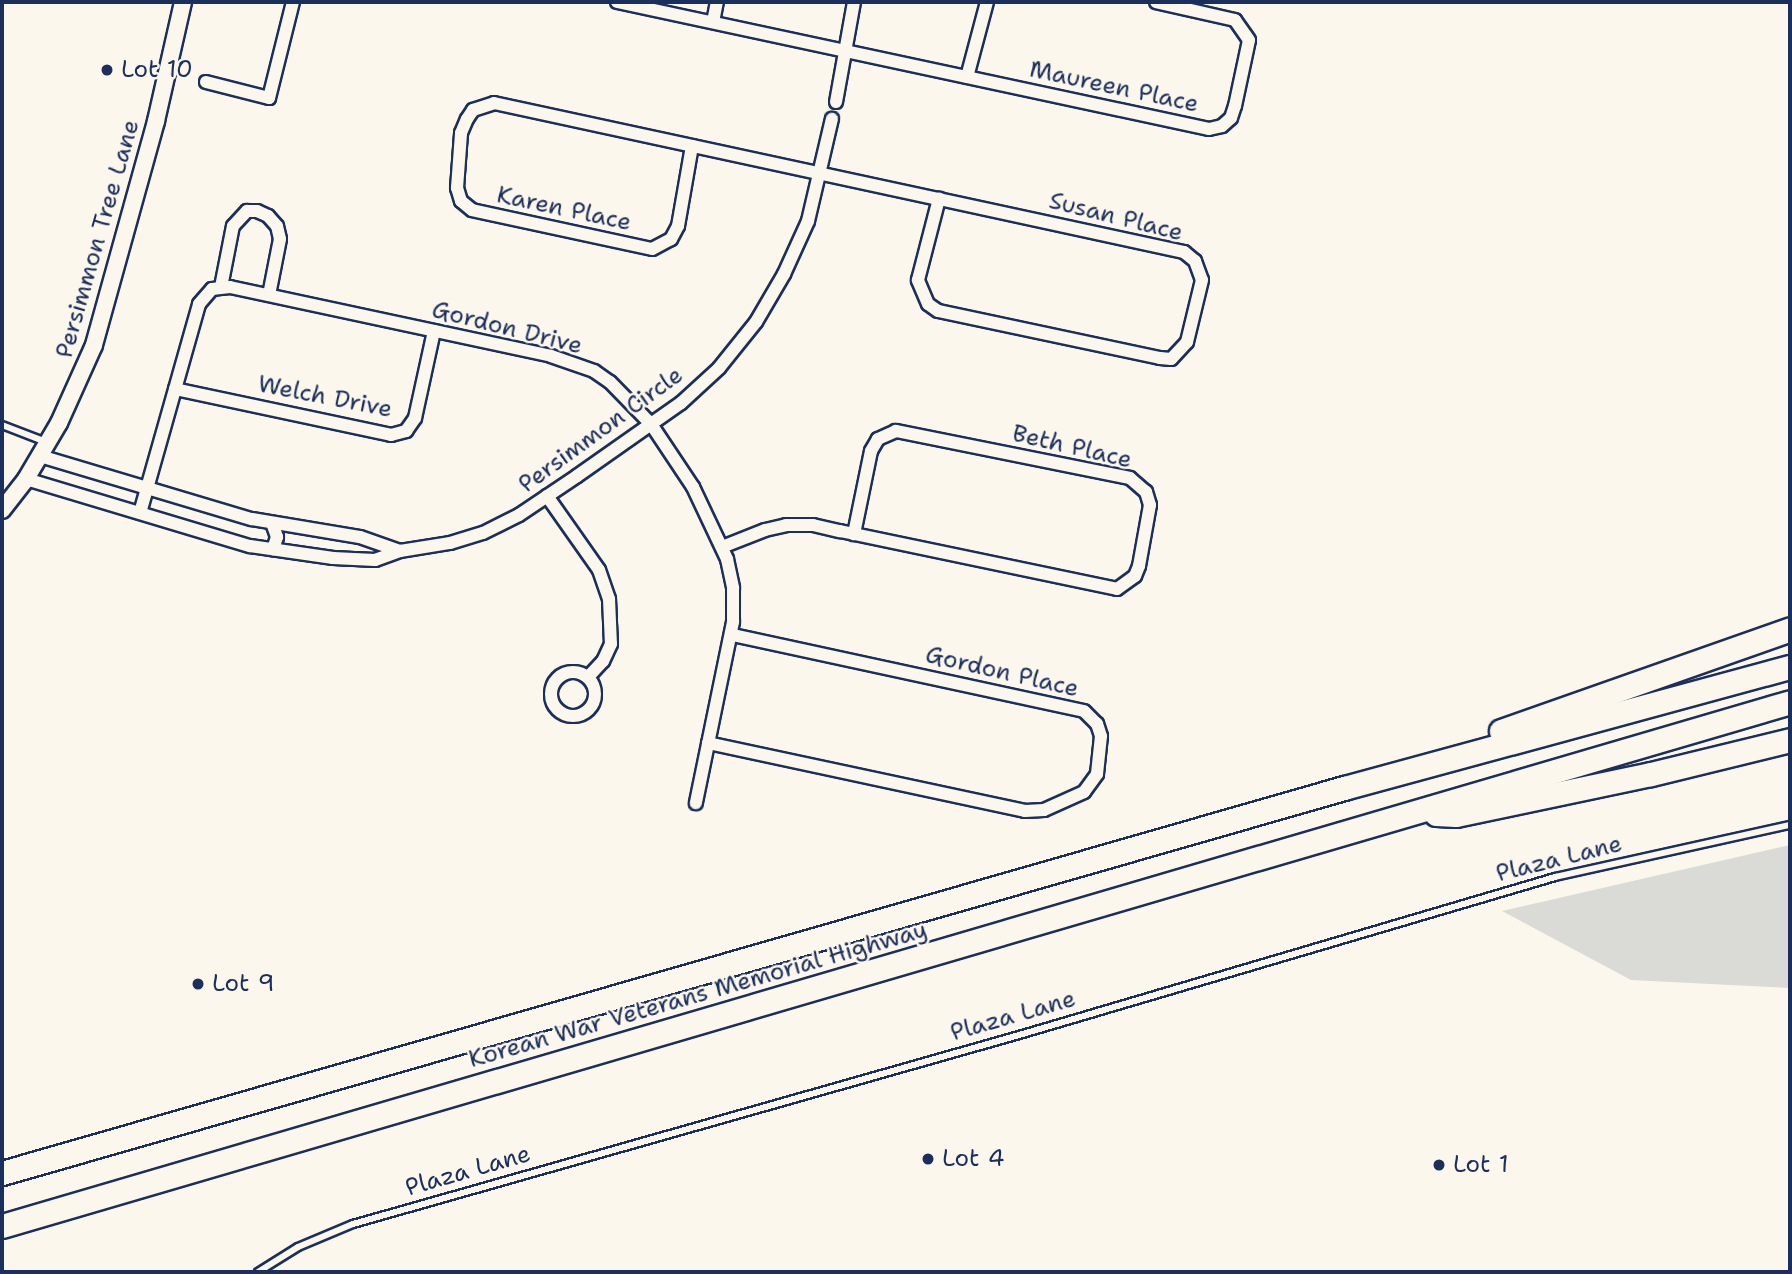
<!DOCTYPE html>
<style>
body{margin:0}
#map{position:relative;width:1792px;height:1274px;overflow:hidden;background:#fbf7ec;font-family:"Shantell Sans",sans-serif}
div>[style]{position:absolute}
.green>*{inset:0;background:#dadad7}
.roads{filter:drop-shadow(2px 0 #1b2f5e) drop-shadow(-2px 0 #1b2f5e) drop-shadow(0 2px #1b2f5e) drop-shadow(0 -2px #1b2f5e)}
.service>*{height:6px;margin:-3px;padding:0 3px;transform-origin:3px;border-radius:3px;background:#fbf7ec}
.minor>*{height:12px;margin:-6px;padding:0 6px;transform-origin:6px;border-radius:6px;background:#fbf7ec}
.minor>.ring{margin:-6px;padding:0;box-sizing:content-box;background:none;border:12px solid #fbf7ec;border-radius:50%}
.tertiary>*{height:16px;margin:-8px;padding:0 8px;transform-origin:8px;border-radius:8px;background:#fbf7ec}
.motorway>*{height:23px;margin:-11.5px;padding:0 11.5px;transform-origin:11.5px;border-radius:11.5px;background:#fbf7ec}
.dots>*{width:19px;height:19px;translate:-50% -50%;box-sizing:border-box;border:4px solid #fbf7ec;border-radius:50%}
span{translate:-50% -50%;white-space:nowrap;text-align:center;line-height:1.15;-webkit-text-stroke:5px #fbf7ec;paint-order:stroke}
.poi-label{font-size:24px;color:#1b2f5e}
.left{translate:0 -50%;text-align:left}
.street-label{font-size:24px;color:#1b2f5e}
.frame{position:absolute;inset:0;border:4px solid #1b2f5e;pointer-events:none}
</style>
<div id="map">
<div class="green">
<i style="clip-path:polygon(1790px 845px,1790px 988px,1631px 980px,1502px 911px)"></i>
</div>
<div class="roads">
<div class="service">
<i style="left:2px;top:425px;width:47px;rotate:21.1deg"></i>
<i style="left:258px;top:1272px;width:47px;rotate:-32deg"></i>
<i style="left:298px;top:1247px;width:60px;rotate:-22.7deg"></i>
<i style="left:353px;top:1224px;width:700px;rotate:-15.84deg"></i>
<i style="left:1026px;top:1033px;width:552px;rotate:-16.43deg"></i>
<i style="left:1555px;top:877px;width:241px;rotate:-12.5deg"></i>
</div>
<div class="minor">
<i style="left:617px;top:2px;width:605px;rotate:12.11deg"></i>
<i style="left:1209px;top:129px;width:13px;rotate:-13deg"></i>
<i style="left:1222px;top:126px;width:12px;rotate:-42deg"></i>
<i style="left:1231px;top:118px;width:13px;rotate:-72deg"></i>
<i style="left:1235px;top:106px;width:67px;rotate:-78deg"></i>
<i style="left:1249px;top:40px;width:24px;rotate:-125deg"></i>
<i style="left:1235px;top:20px;width:81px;rotate:-167.2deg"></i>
<i style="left:713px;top:22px;width:20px;rotate:-79deg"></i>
<i style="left:967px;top:77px;width:78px;rotate:-75.1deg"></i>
<i style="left:206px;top:82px;width:65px;rotate:14.3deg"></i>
<i style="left:269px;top:98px;width:99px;rotate:-76deg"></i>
<i style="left:836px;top:102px;width:102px;rotate:-79.8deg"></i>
<i style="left:692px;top:146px;width:81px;rotate:99.9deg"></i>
<i style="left:678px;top:226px;width:15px;rotate:118deg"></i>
<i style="left:671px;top:239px;width:21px;rotate:152deg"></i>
<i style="left:652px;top:249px;width:184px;rotate:-167.8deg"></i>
<i style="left:472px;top:210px;width:14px;rotate:-141deg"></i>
<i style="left:461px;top:201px;width:14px;rotate:-107deg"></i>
<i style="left:457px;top:188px;width:55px;rotate:-85.8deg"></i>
<i style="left:461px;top:133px;width:15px;rotate:-67deg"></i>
<i style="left:467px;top:119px;width:11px;rotate:-56deg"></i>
<i style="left:473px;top:110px;width:22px;rotate:-18deg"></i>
<i style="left:494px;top:103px;width:455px;rotate:12.2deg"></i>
<i style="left:939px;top:199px;width:251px;rotate:12.2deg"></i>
<i style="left:1184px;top:252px;width:14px;rotate:39deg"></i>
<i style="left:1195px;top:261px;width:20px;rotate:70deg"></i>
<i style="left:1202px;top:280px;width:64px;rotate:103.6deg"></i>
<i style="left:1187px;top:342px;width:23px;rotate:133deg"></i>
<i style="left:1171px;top:359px;width:11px;rotate:-175deg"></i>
<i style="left:1160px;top:358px;width:227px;rotate:-168deg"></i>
<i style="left:938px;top:311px;width:12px;rotate:-145deg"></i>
<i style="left:928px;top:304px;width:26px;rotate:-113deg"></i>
<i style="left:918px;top:280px;width:84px;rotate:-75.5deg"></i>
<i style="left:221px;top:287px;width:62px;rotate:-78.9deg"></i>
<i style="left:233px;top:226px;width:21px;rotate:-47deg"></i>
<i style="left:247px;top:211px;width:10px"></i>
<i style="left:257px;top:211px;width:12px;rotate:24deg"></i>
<i style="left:268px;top:216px;width:13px;rotate:48deg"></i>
<i style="left:277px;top:226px;width:13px;rotate:77deg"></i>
<i style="left:280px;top:239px;width:57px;rotate:101.1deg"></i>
<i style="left:175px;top:389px;width:221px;rotate:12deg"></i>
<i style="left:391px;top:435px;width:16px;rotate:-15deg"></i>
<i style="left:406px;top:431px;width:16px;rotate:-55deg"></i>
<i style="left:415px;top:418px;width:89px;rotate:-77.7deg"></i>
<i style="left:40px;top:456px;width:221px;rotate:16.6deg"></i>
<i style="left:252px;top:519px;width:109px;rotate:9.5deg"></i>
<i style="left:360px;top:537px;width:42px;rotate:19.3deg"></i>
<i style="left:26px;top:479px;width:234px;rotate:16.7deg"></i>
<i style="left:250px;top:546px;width:84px;rotate:8.2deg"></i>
<i style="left:333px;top:558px;width:42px;rotate:2.7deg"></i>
<i style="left:375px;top:560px;width:27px;rotate:-20deg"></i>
<i style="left:400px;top:551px;width:51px;rotate:-9.1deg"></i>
<i style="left:450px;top:543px;width:34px;rotate:-17deg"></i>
<i style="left:483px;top:533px;width:40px;rotate:-26.6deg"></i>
<i style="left:519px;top:515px;width:70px;rotate:-33.9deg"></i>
<i style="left:577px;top:476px;width:127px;rotate:-35.1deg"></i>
<i style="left:681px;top:403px;width:52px;rotate:-42.6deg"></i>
<i style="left:719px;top:368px;width:59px;rotate:-51.2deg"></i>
<i style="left:756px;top:322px;width:56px;rotate:-59.7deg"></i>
<i style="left:784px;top:274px;width:58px;rotate:-65.6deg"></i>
<i style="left:808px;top:221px;width:105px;rotate:-76.8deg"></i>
<i style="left:547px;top:496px;width:90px;rotate:54.9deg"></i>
<i style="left:599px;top:570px;width:31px;rotate:71deg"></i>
<i style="left:609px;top:599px;width:45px;rotate:87.5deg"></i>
<i style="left:611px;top:644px;width:19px;rotate:115deg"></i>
<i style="left:603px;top:661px;width:22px;rotate:133deg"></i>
<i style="left:140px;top:513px;width:217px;rotate:-74.2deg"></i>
<i style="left:199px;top:304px;width:20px;rotate:-49deg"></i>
<i style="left:212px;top:289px;width:18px;rotate:-6deg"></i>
<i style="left:230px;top:287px;width:328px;rotate:12.1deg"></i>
<i style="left:551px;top:356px;width:46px;rotate:19.2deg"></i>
<i style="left:594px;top:371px;width:19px;rotate:35deg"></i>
<i style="left:610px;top:382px;width:59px;rotate:45.7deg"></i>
<i style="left:651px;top:424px;width:76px;rotate:56.3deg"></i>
<i style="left:693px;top:487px;width:80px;rotate:64.7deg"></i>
<i style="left:727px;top:559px;width:30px;rotate:78deg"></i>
<i style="left:733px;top:588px;width:34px;rotate:90deg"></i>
<i style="left:733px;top:622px;width:185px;rotate:101.6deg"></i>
<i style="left:272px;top:523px;width:15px;rotate:70deg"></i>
<i style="left:277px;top:537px;width:13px;rotate:108deg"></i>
<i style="left:722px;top:547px;width:46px;rotate:-21.6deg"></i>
<i style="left:765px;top:530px;width:22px;rotate:-13deg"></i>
<i style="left:786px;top:525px;width:27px"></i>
<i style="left:813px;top:525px;width:28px;rotate:13deg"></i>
<i style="left:840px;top:531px;width:283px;rotate:11.8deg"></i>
<i style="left:1117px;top:589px;width:22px;rotate:-36deg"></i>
<i style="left:1135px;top:576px;width:11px;rotate:-68deg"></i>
<i style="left:1139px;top:566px;width:62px;rotate:-79.8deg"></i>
<i style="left:1150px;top:505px;width:14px;rotate:-107deg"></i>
<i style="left:1146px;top:492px;width:21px;rotate:-139deg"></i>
<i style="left:1130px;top:478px;width:239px;rotate:-168.6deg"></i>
<i style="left:896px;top:431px;width:20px;rotate:156deg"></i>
<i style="left:878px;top:439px;width:14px;rotate:120deg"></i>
<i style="left:871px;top:451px;width:85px;rotate:101.6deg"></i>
<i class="ring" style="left:551px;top:672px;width:32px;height:32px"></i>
<i style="left:708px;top:743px;width:324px;rotate:12.1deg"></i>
<i style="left:1025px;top:811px;width:19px;rotate:-3deg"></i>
<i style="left:1044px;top:810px;width:44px;rotate:-24.2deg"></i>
<i style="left:1084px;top:792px;width:22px;rotate:-54deg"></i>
<i style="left:1097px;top:774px;width:38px;rotate:-84deg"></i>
<i style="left:1101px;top:736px;width:13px;rotate:-108deg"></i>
<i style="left:1097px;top:724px;width:18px;rotate:-135deg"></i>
<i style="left:1084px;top:711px;width:361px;rotate:-167.8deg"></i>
</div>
<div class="tertiary">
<i style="left:2px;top:510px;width:39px;rotate:-52deg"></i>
<i style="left:26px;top:479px;width:65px;rotate:-59.5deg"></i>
<i style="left:59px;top:423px;width:85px;rotate:-65.8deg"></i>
<i style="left:94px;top:345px;width:232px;rotate:-74.5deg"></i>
<i style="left:156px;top:121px;width:122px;rotate:-77.2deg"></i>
</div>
<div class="motorway">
<i style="left:1501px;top:731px;width:306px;rotate:-19.4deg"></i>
<i style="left:1436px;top:814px;width:20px;rotate:3deg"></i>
<i style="left:1456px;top:815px;width:199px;rotate:-11.9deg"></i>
<i style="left:1651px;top:774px;width:143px;rotate:-13.7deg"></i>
<i style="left:2px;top:1173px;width:1396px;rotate:-16.01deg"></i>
<i style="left:1344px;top:788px;width:462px;rotate:-15.2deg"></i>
<i style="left:2px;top:1226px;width:1863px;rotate:-16.33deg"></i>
</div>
</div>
<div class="dots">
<i style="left:107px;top:70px;background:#1b2f5e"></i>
<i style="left:198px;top:984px;background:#1b2f5e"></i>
<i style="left:928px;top:1159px;background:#1b2f5e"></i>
<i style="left:1439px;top:1165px;background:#1b2f5e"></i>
</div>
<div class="poi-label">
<span class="left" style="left:121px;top:70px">Lot 10</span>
<span class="left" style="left:212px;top:984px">Lot 9</span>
<span class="left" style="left:942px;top:1159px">Lot 4</span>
<span class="left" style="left:1453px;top:1165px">Lot 1</span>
</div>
<div class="street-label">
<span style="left:1114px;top:87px;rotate:12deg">Maureen Place</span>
<span style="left:564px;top:209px;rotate:12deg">Karen Place</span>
<span style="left:1116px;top:217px;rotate:14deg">Susan Place</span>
<span style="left:98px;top:239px;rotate:-74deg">Persimmon Tree Lane</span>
<span style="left:507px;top:328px;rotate:14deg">Gordon Drive</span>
<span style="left:325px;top:397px;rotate:11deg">Welch Drive</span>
<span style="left:601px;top:430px;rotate:-36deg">Persimmon Circle</span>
<span style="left:1072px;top:447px;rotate:13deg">Beth Place</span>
<span style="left:1002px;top:672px;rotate:13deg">Gordon Place</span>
<span style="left:1559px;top:859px;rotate:-14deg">Plaza Lane</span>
<span style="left:698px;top:995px;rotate:-16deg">Korean War Veterans Memorial Highway</span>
<span style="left:1013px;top:1016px;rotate:-16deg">Plaza Lane</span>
<span style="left:468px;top:1171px;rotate:-16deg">Plaza Lane</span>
</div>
<div class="frame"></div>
</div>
